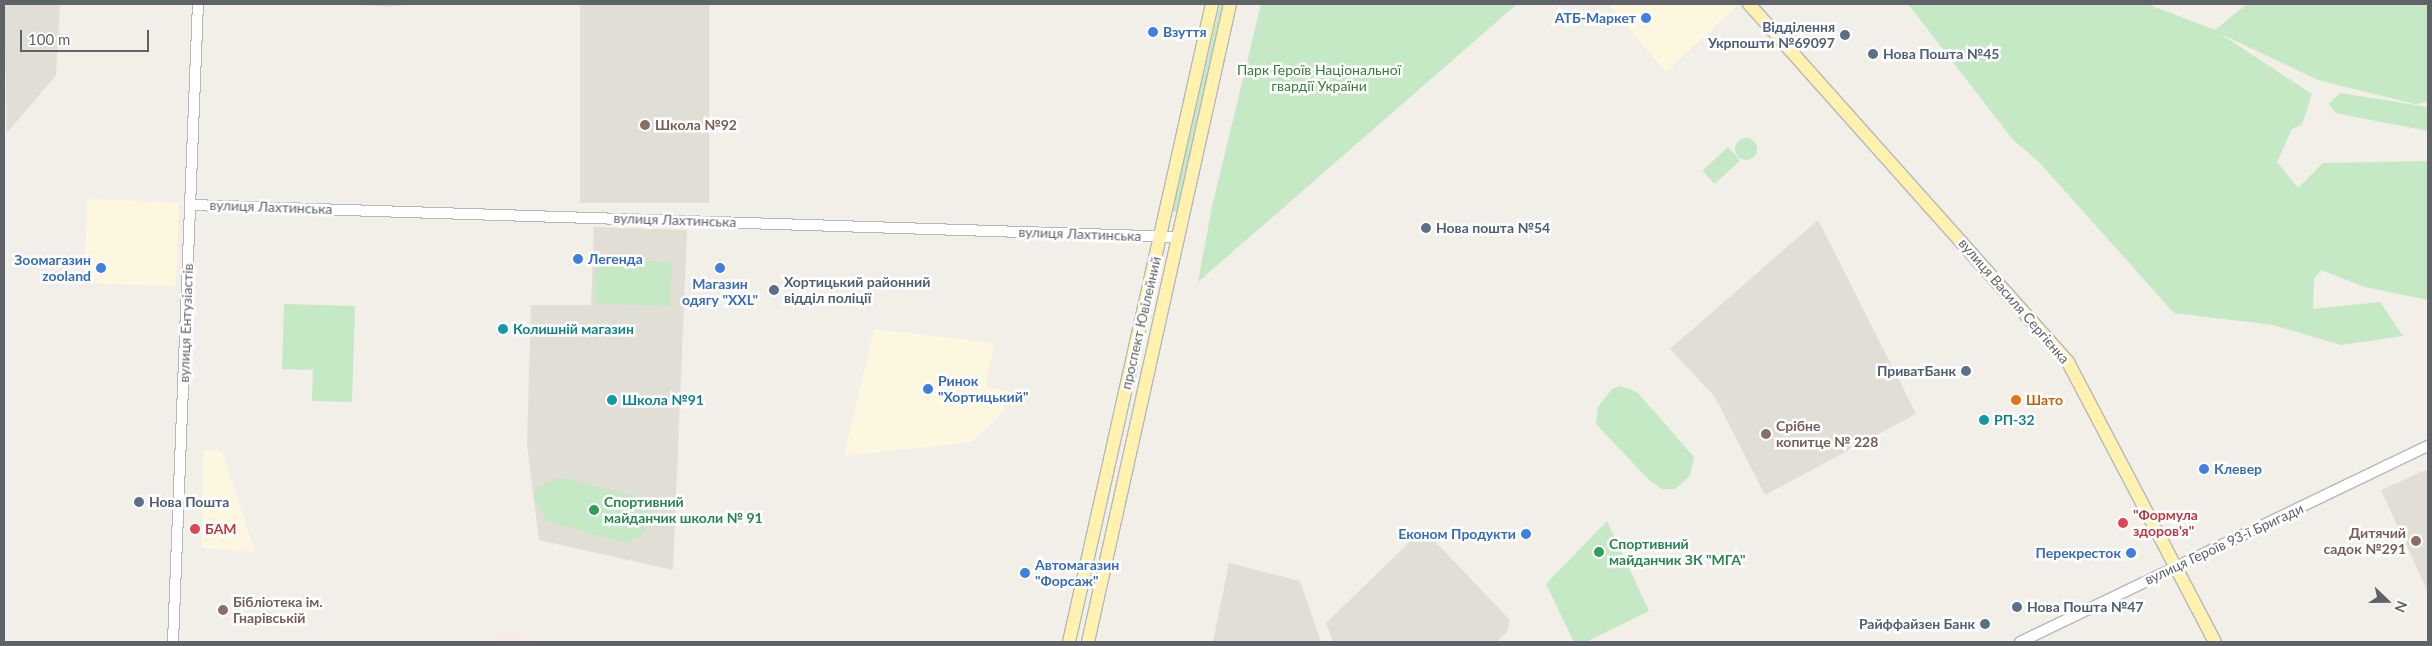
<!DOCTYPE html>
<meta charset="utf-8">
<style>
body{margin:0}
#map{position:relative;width:2432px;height:646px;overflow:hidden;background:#f1efe8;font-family:Lato,sans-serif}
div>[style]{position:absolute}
.commercial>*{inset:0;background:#fef7e0;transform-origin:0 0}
.education>*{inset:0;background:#e1ded6;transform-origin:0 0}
.medical>*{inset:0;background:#fce8e6}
.green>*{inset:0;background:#c5e8c5;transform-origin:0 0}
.round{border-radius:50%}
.roads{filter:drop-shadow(1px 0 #b5b8bc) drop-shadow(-1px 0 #b5b8bc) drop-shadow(0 1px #b5b8bc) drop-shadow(0 -1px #b5b8bc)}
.minor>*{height:10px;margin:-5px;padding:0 5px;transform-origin:5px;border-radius:5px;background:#fff}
.major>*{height:12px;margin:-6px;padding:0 6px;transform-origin:6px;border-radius:6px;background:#fff2af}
.dots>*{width:14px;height:14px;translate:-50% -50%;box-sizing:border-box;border:2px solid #fff;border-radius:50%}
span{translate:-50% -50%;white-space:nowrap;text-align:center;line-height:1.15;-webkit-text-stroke:5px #fff;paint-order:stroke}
.shop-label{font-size:14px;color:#366cbe;font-weight:700}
.right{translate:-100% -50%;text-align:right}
.left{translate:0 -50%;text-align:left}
.service-label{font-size:14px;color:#4e5e75;font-weight:700}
.park-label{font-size:14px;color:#348238}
.education-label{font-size:14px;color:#785e54;font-weight:700}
.street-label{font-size:14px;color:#5f6368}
.culture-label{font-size:14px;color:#0d838f;font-weight:700}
.food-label{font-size:14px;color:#c56008;font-weight:700}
.leisure-label{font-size:14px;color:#27864d;font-weight:700}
.health-label{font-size:14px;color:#be3a42;font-weight:700}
.frame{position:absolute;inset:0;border:5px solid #5f6368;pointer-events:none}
.north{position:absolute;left:2362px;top:576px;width:50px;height:50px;-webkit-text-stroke:4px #fff;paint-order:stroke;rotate:112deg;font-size:14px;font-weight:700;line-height:20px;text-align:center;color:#5f6368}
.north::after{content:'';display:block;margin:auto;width:18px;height:22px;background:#5f6368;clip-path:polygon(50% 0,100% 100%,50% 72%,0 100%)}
.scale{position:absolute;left:20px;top:30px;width:129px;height:22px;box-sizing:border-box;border:2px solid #5f6368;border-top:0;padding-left:6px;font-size:15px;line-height:18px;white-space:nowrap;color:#5f6368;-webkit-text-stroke:4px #fff;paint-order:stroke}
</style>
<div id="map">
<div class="commercial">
<i style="clip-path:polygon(1608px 4px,1739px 4px,1666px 72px)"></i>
<i style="left:87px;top:199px;width:92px;height:84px;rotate:2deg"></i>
<i style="clip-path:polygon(874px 329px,994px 343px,986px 386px,1008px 392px,1003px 412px,972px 442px,844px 456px)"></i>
<i style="clip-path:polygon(204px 450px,222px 451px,255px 552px,201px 548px)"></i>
</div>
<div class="education">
<i style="clip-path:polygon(4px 4px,60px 4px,56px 75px,7px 133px)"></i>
<i style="clip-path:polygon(357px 4px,413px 4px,385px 7px)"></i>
<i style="left:580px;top:4px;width:129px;height:199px"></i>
<i style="clip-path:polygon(1818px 220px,1916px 414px,1765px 495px,1715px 397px,1670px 349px)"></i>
<i style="clip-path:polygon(594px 227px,687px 230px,673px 570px,539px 540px,527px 445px,531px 305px,591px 305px)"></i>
<i style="clip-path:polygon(2428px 469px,2428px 592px,2381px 490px)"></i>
<i style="clip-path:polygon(1420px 532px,1427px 533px,1510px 620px,1507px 632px,1496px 642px,1333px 642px,1326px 623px)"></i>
<i style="clip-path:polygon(1229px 563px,1300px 581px,1321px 642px,1213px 642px)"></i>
</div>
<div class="medical">
<i style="clip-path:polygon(495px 631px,544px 642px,492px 642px)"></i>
</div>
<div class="green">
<i style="clip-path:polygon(1220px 4px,1223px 4px,1177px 212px,1172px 212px)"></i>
<i style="clip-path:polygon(1261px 4px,1517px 4px,1198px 282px,1212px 207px)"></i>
<i style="clip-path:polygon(1908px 4px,2147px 4px,2215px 30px,2247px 4px,2428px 4px,2428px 102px,2415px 104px,2318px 80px,2219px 33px,2312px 94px,2302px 124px,2292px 129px,2277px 162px,2298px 188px,2323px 163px,2428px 161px,2428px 300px,2365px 287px,2321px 270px,2314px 279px,2313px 309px,2380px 302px,2403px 336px,2341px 345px,2273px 325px,2174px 313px,2038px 161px,2013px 140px)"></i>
<i style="clip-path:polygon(2340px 93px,2428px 107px,2428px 131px,2335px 113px,2329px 104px)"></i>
<i class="round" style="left:1735px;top:138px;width:22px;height:22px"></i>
<i style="left:1728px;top:147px;width:18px;height:35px;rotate:47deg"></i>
<i style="left:597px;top:258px;width:75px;height:45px;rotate:3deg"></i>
<i style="clip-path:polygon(284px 304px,355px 306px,352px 402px,312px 401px,313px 370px,282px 369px)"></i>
<i style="clip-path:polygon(1620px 386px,1637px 392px,1694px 457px,1690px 476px,1675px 489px,1662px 489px,1649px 480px,1596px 424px,1598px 407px,1612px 389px)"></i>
<i style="clip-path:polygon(559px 477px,640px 497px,652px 511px,647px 530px,628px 543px,548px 522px,533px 498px,538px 487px)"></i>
<i style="clip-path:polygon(1607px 521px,1649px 611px,1586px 642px,1574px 642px,1546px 584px)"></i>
</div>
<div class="roads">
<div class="minor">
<i style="left:191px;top:205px;width:988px;rotate:1.86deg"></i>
<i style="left:173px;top:642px;width:638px;rotate:-87.76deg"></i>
<i style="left:2020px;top:642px;width:453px;rotate:-25.7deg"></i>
</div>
<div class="major">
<i style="left:1749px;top:4px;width:480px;rotate:48.3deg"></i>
<i style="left:2068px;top:362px;width:316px;rotate:62.3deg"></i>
<i style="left:1069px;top:642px;width:654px;rotate:-77.37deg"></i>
<i style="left:1088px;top:642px;width:654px;rotate:-77.45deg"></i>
</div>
</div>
<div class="dots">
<i style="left:1646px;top:18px;background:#3f7fe0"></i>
<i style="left:1153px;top:32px;background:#3f7fe0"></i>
<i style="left:1845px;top:35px;background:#5c6f8a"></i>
<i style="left:1873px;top:54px;background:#5c6f8a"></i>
<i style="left:645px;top:125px;background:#8d6e63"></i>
<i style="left:1426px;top:228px;background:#5c6f8a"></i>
<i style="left:578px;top:259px;background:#3f7fe0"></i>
<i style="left:101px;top:268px;background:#3f7fe0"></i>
<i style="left:720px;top:268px;background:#3f7fe0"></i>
<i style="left:774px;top:290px;background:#5c6f8a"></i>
<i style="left:503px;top:329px;background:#0f9aa8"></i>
<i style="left:1966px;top:371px;background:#5c6f8a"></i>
<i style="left:928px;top:389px;background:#3f7fe0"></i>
<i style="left:612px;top:400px;background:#0f9aa8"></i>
<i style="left:2016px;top:400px;background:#e8710a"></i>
<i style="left:1984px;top:420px;background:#0f9aa8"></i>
<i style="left:1766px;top:434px;background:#8d6e63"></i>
<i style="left:2204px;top:469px;background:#3f7fe0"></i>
<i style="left:139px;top:502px;background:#5c6f8a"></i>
<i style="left:594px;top:510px;background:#2e9e5b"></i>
<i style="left:2123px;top:523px;background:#e0444e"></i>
<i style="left:195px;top:529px;background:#e0444e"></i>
<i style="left:1526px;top:534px;background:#3f7fe0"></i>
<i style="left:2416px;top:541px;background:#8d6e63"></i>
<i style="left:1599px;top:552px;background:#2e9e5b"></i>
<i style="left:2131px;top:553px;background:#3f7fe0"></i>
<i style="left:1025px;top:573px;background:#3f7fe0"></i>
<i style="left:2017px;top:607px;background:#5c6f8a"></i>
<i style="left:223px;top:610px;background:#8d6e63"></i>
<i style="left:1985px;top:624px;background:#5c6f8a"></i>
</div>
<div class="shop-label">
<span class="right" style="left:1636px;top:18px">АТБ-Маркет</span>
<span class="left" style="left:1163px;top:32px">Взуття</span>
<span class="left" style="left:588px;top:259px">Легенда</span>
<span class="right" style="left:91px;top:268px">Зоомагазин<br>zooland</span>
<span style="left:720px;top:292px">Магазин<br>одягу "XXL"</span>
<span class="left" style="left:938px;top:389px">Ринок<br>"Хортицький"</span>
<span class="left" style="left:2214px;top:469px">Клевер</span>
<span class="right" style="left:1516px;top:534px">Економ Продукти</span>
<span class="right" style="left:2121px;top:553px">Перекресток</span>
<span class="left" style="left:1035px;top:573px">Автомагазин<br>"Форсаж"</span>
</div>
<div class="service-label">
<span class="right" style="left:1835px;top:35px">Відділення<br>Укрпошти №69097</span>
<span class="left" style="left:1883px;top:54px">Нова Пошта №45</span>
<span class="left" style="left:1436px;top:228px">Нова пошта №54</span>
<span class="left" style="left:784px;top:290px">Хортицький районний<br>відділ поліції</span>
<span class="right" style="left:1956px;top:371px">ПриватБанк</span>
<span class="left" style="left:149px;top:502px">Нова Пошта</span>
<span class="left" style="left:2027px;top:607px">Нова Пошта №47</span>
<span class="right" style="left:1975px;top:624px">Райффайзен Банк</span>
</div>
<div class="park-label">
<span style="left:1319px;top:78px">Парк Героїв Національної<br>гвардії України</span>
</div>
<div class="education-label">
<span class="left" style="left:655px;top:125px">Школа №92</span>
<span class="left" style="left:1776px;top:434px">Срібне<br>копитце № 228</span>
<span class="right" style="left:2406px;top:541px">Дитячий<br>садок №291</span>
<span class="left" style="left:233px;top:610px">Бібліотека ім.<br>Гнарівській</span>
</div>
<div class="street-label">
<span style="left:271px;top:207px;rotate:2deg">вулиця Лахтинська</span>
<span style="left:675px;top:220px;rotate:2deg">вулиця Лахтинська</span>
<span style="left:1080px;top:234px;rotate:2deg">вулиця Лахтинська</span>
<span style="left:2014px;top:301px;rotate:49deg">вулиця Василя Сергієнка</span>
<span style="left:186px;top:323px;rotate:-88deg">вулиця Ентузіастів</span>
<span style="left:1141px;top:323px;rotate:-77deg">проспект Ювілейний</span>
<span style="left:2224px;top:544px;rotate:-25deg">вулиця Героїв 93-ї Бригади</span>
</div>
<div class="culture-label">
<span class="left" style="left:513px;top:329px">Колишній магазин</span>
<span class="left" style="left:622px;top:400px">Школа №91</span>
<span class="left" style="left:1994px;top:420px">РП-32</span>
</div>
<div class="food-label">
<span class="left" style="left:2026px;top:400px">Шато</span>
</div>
<div class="leisure-label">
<span class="left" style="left:604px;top:510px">Спортивний<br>майданчик школи № 91</span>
<span class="left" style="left:1609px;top:552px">Спортивний<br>майданчик ЗК "МГА"</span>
</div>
<div class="health-label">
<span class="left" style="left:2133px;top:523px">"Формула<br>здоров'я"</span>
<span class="left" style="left:205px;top:529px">БАМ</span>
</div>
<div class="frame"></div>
<div class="north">N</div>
<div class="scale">100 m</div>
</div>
